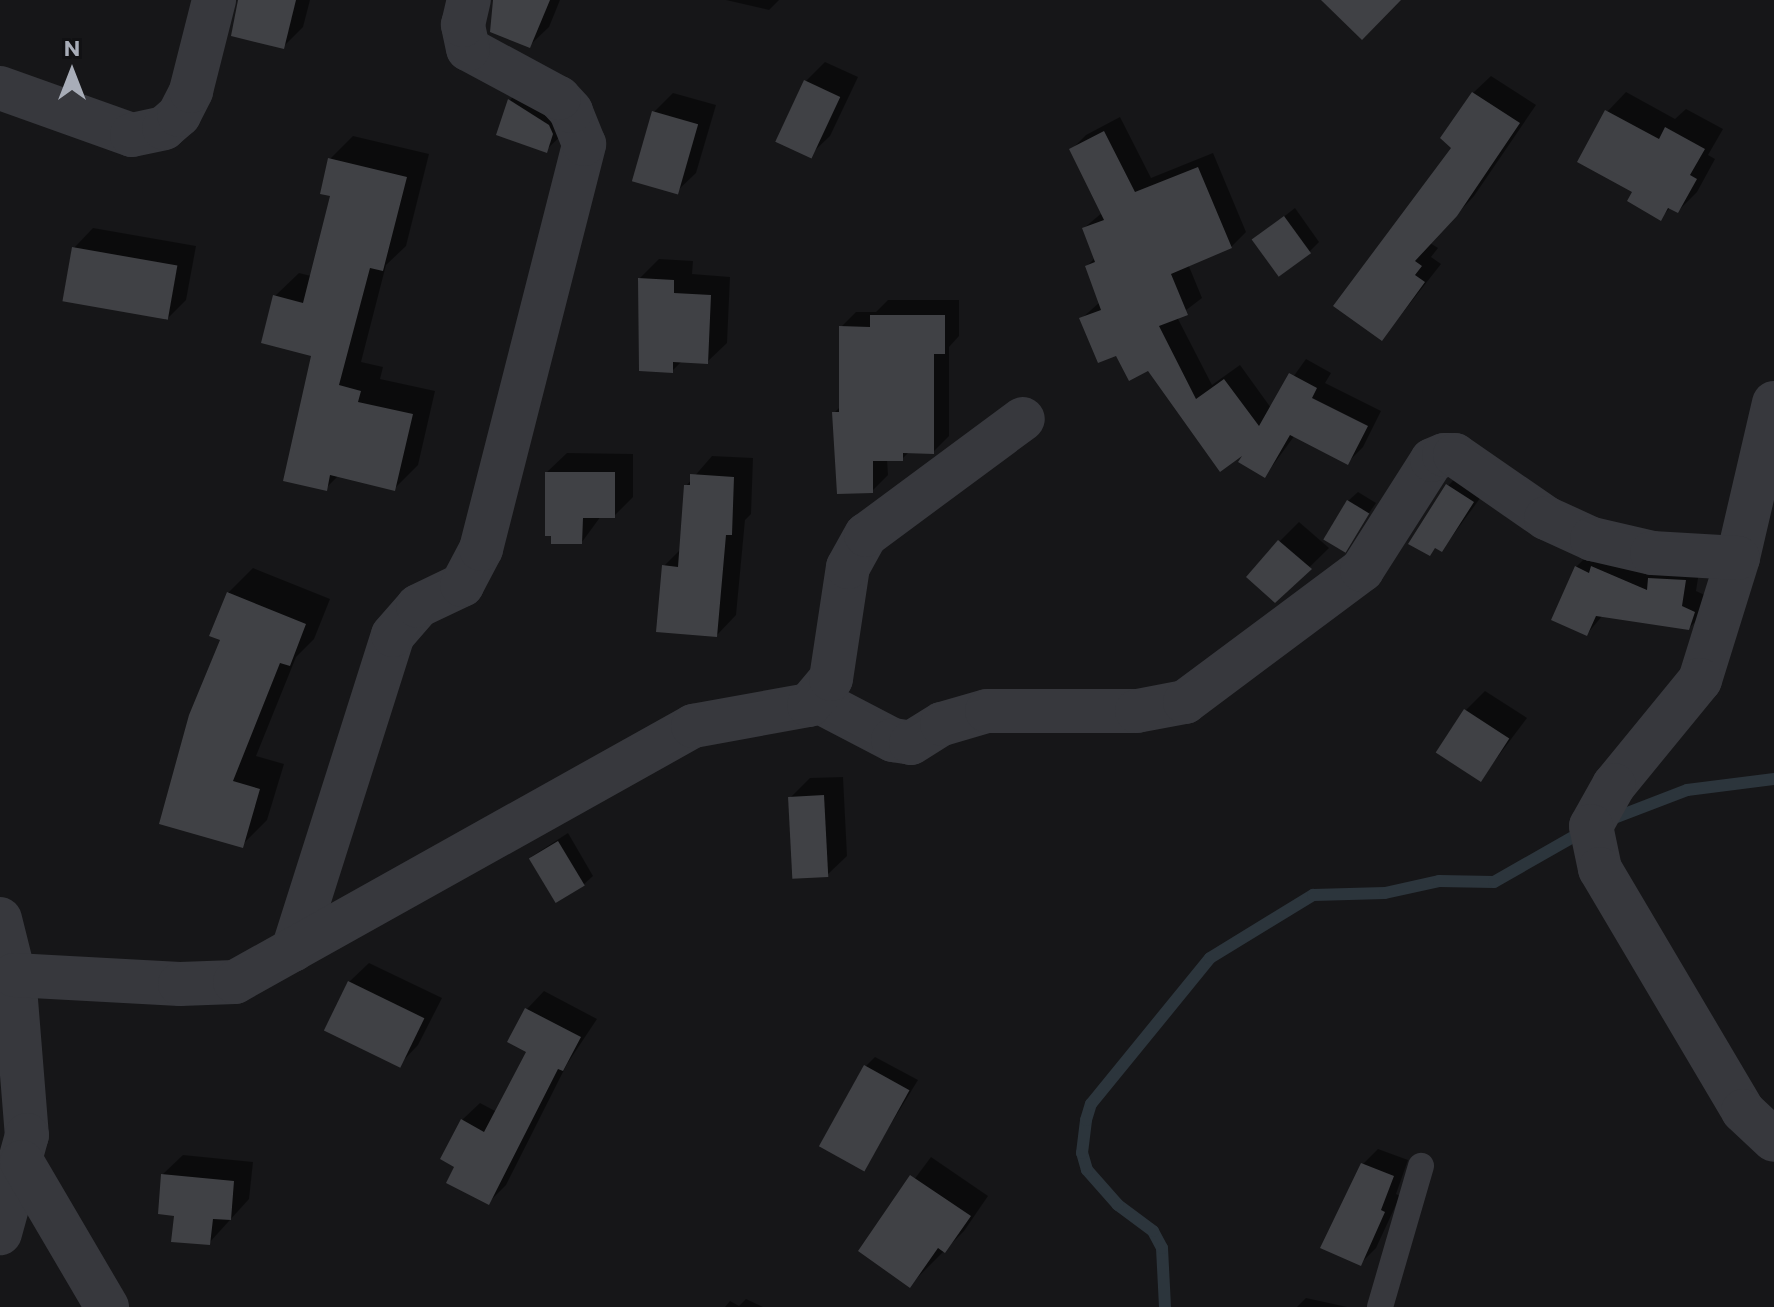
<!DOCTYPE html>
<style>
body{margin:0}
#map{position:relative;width:1774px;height:1307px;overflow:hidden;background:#161618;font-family:Commissioner,sans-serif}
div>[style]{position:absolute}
.shadow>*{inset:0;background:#0007}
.stream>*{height:12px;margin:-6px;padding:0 6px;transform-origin:6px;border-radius:6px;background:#2c353c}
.building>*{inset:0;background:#404145;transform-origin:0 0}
.lane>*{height:26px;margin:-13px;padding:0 13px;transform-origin:13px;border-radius:13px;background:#37383d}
.street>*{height:44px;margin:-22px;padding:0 22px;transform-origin:22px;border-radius:22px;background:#37383d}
span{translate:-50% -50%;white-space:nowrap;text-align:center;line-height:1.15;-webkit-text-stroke:8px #111113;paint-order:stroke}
.north{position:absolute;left:32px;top:32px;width:80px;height:80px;-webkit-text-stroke:6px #111113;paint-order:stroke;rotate:0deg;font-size:22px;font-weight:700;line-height:32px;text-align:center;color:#a8adb8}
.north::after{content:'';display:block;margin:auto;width:28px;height:36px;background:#a8adb8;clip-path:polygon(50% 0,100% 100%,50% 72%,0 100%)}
</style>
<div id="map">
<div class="shadow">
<i style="clip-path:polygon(239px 0,310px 0,303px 27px,283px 47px)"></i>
<i style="clip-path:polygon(494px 0,560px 0,549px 27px,529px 46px)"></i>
<i style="clip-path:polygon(726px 0,779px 0,769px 10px)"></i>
<i style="clip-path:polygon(825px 62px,858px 77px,830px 136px,810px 155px,806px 81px)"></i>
<i style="clip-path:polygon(1491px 76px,1536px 105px,1474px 196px,1430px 243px,1438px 248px,1431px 257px,1441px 264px,1382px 339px,1473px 93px)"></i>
<i style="clip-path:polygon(529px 81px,566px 131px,546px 150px,499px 134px,510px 100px)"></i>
<i style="clip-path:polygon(1626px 92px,1675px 119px,1686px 109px,1723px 129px,1708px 155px,1715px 159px,1697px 192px,1678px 211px,1671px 207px,1660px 218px,1635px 192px,1607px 112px)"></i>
<i style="clip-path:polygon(673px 93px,716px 105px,696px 173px,676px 192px,654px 112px)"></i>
<i style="clip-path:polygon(1120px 117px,1151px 178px,1213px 153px,1246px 232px,1231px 247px,1188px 264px,1202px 298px,1177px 317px,1212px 385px,1240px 365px,1271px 408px,1306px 359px,1331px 373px,1325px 383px,1381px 411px,1363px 447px,1348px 462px,1295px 435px,1265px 476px,1248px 449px,1148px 369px,1117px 354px,1082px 318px,1100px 302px,1087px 266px,1095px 258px,1084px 228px,1103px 212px,1071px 150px,1086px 135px)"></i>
<i style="clip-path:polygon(353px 136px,429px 154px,406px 246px,386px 265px,361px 362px,383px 367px,380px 379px,435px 391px,418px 465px,395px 488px,339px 475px,326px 488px,313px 354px,275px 296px,299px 273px,311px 276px,332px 194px,330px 159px)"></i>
<i style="clip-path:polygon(1295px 208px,1319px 242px,1310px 251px,1254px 240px)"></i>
<i style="clip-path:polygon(93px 228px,196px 246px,186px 300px,166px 320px,74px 248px)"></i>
<i style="clip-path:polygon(659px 259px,693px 261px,692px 274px,730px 277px,727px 343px,707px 362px,682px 361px,672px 371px,640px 278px)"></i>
<i style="clip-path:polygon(888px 300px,959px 300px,959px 336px,949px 347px,949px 436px,933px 452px,910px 451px,902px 459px,887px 459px,888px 475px,872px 491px,834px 413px,841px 406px,841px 327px,856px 312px,876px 312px)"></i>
<i style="clip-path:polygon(567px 453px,633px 454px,633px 497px,614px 516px,601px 516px,582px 542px,547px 472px)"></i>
<i style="clip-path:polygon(712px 456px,753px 458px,751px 514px,745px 520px,736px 615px,717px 635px,664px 566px,681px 549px,686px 486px)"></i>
<i style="clip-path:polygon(1467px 466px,1492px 482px,1442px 550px,1448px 486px)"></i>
<i style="clip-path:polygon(1358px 492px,1376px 503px,1344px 549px,1348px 501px)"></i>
<i style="clip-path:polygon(1299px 522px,1329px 548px,1275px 601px,1280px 541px)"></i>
<i style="clip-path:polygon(1591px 552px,1700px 566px,1696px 591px,1709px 597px,1704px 613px,1689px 628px,1603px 615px,1587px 634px,1576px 567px)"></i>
<i style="clip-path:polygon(253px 568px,330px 599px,314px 639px,296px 657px,256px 756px,284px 764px,267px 820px,242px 845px,161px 822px,222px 639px,228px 593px)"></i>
<i style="clip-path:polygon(1485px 691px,1527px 718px,1481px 779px,1465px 711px)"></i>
<i style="clip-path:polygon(843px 777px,847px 856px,827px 875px,790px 798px,810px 778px)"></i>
<i style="clip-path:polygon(568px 833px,593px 876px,583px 885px,531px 857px)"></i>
<i style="clip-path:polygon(369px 963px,442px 998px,418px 1045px,399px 1065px,349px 982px)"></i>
<i style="clip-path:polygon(544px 991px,597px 1019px,567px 1064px,506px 1185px,488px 1203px,457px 1166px,462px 1120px,480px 1103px,497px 1112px,529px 1051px,527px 1009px)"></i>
<i style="clip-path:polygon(875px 1057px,918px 1080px,865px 1166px,866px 1066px)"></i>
<i style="clip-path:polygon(1378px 1149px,1408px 1160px,1396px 1194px,1400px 1196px,1376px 1248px,1360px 1264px,1363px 1164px)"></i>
<i style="clip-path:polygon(183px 1155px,253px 1162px,249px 1199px,209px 1243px,176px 1214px,163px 1174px)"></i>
<i style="clip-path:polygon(931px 1157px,988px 1196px,964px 1231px,910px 1285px,861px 1251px)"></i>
<i style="clip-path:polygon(1306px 1298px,1347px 1307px,1297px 1307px)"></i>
<i style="clip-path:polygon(746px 1299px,763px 1307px,725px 1307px,730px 1301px,739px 1306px)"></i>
</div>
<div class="stream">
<i style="left:1609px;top:820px;width:84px;rotate:-21deg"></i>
<i style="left:1687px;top:790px;width:88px;rotate:-7.2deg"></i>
<i style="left:1165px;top:1307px;width:59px;rotate:-92.9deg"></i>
<i style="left:1162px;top:1248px;width:19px;rotate:-118deg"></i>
<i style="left:1153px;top:1231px;width:44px;rotate:-143.4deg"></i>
<i style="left:1118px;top:1205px;width:47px;rotate:-131.5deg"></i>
<i style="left:1087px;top:1170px;width:18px;rotate:-106deg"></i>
<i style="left:1082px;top:1153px;width:33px;rotate:-83deg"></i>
<i style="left:1086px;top:1120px;width:17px;rotate:-73deg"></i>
<i style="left:1091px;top:1104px;width:188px;rotate:-50.8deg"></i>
<i style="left:1210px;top:958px;width:121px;rotate:-31.5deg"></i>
<i style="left:1313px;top:895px;width:72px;rotate:-1.6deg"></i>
<i style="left:1385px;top:893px;width:55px;rotate:-12.5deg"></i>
<i style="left:1439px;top:881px;width:55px;rotate:1deg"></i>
<i style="left:1494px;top:882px;width:105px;rotate:-29.7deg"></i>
</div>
<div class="building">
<i style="clip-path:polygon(238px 0,296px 0,284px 49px,231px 36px)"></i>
<i style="clip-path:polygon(493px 0,550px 0,530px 48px,490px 32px)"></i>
<i style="clip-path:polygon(1321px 0,1401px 0,1362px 40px)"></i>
<i style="left:804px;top:80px;width:40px;height:68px;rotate:25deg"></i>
<i style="clip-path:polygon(1472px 92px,1520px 123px,1457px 216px,1415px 261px,1422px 266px,1415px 275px,1425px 282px,1382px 341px,1333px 306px,1451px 148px,1440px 138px)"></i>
<i style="clip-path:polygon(508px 99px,549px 125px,553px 134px,547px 153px,496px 135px)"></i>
<i style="clip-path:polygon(1605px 110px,1659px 139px,1665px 127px,1705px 149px,1690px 175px,1697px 179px,1678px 213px,1668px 208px,1661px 221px,1627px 201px,1632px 192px,1577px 162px)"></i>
<i style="left:652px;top:111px;width:48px;height:73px;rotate:16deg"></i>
<i style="clip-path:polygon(1104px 131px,1135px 192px,1198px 167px,1232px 248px,1171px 274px,1188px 315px,1159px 326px,1196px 399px,1224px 379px,1259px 426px,1289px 373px,1317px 388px,1312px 398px,1368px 426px,1348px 465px,1290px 435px,1265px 478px,1238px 462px,1242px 456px,1220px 472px,1148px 371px,1129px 381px,1116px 356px,1098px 363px,1079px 318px,1101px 310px,1085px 266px,1095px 262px,1082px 228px,1104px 220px,1069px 149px)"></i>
<i style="clip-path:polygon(328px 158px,407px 177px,383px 271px,370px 268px,339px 385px,361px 391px,358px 402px,413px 414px,395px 491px,330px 475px,327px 491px,283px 481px,311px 356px,261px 343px,273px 295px,303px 303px,330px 196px,320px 194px)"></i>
<i style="left:1284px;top:216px;width:46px;height:40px;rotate:54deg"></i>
<i style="left:72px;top:247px;width:107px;height:55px;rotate:10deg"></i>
<i style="clip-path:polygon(638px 278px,674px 280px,674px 293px,711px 295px,708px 364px,673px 362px,673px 373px,639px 371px)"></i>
<i style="clip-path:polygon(870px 315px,945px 315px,945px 354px,934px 354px,934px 454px,903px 453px,903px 461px,873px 461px,873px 493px,837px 494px,832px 412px,839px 412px,839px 326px,870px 327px)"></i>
<i style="clip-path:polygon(545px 472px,615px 472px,615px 518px,583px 518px,582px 544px,551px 544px,551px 536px,545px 536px)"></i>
<i style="clip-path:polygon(690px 474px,734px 477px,732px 535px,726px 535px,717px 637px,656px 632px,662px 565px,678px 567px,684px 485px,690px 485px)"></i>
<i style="clip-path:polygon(1446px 484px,1474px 502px,1442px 552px,1435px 548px,1430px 556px,1408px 544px)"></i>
<i style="left:1347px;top:500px;width:26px;height:46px;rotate:31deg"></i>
<i style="clip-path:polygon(1278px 540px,1312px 569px,1275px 603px,1246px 577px)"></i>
<i style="clip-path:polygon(1575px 566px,1589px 573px,1591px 566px,1647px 590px,1648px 578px,1686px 580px,1682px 606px,1695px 612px,1689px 630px,1596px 616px,1587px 636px,1551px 620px)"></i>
<i style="clip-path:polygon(227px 592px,306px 624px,290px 666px,280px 663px,233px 781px,260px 789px,243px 848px,159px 824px,189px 715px,220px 640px,209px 636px)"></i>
<i style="left:1464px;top:709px;width:54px;height:52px;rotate:33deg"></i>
<i style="left:824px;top:795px;width:82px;height:36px;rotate:87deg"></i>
<i style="left:558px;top:841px;width:52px;height:34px;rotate:59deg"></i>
<i style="left:348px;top:981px;width:85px;height:55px;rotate:26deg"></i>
<i style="clip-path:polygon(525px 1008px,581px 1037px,563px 1071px,558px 1069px,489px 1205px,446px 1183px,454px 1167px,440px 1159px,461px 1119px,484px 1132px,526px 1052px,507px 1042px)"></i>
<i style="left:864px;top:1065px;width:52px;height:93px;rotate:29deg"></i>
<i style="clip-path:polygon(1361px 1163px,1394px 1176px,1381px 1210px,1385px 1212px,1361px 1266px,1320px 1248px)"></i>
<i style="clip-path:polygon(161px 1174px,234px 1181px,231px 1220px,213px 1219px,210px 1245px,171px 1242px,174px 1216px,158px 1214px)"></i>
<i style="clip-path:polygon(910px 1175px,971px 1216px,945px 1253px,938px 1248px,910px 1288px,858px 1251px)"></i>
</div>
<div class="lane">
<i style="left:1380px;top:1307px;width:147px;rotate:-73.8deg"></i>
</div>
<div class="street">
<i style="left:0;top:88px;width:140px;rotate:19.6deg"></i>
<i style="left:132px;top:135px;width:33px;rotate:-12deg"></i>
<i style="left:164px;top:128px;width:20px;rotate:-41deg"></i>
<i style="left:179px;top:115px;width:27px;rotate:-63deg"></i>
<i style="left:191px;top:91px;width:94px;rotate:-75.8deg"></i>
<i style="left:1774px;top:403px;width:159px;rotate:103.1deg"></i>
<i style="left:1738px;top:558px;width:128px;rotate:107.3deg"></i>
<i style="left:1700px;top:680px;width:136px;rotate:129.3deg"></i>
<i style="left:1614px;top:785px;width:47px;rotate:119.3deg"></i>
<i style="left:1591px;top:826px;width:44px;rotate:78.2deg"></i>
<i style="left:1600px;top:869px;width:281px;rotate:59.4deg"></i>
<i style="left:1743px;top:1111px;width:42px;rotate:43.1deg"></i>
<i style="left:816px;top:700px;width:87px;rotate:27.5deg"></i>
<i style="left:893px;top:740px;width:18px;rotate:9deg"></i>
<i style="left:911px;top:743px;width:36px;rotate:-32deg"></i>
<i style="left:942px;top:724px;width:47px;rotate:-16.1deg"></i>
<i style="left:987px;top:711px;width:150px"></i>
<i style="left:1137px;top:711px;width:49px;rotate:-10.6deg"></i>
<i style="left:1185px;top:702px;width:221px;rotate:-36.7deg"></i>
<i style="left:1362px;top:570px;width:130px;rotate:-57.5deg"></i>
<i style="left:1432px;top:460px;width:13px;rotate:-23deg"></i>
<i style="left:1444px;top:455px;width:11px"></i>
<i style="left:1455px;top:455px;width:111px;rotate:34.7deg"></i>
<i style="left:1546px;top:518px;width:51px;rotate:24.5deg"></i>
<i style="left:1592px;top:539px;width:62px;rotate:13.1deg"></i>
<i style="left:1652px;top:553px;width:86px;rotate:3.3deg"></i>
<i style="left:0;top:919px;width:58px;rotate:76deg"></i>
<i style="left:14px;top:975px;width:161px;rotate:85.4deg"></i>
<i style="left:27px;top:1135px;width:102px;rotate:105.4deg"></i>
<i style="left:293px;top:950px;width:330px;rotate:-72.4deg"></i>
<i style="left:393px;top:635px;width:38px;rotate:-49deg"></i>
<i style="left:418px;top:606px;width:49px;rotate:-25.5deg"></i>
<i style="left:462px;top:585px;width:41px;rotate:-62.2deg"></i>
<i style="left:481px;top:549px;width:418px;rotate:-75.7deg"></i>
<i style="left:584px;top:144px;width:35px;rotate:-112deg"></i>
<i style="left:571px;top:111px;width:18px;rotate:-133deg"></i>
<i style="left:559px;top:98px;width:103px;rotate:-151.7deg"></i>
<i style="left:468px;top:49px;width:25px;rotate:-102deg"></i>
<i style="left:463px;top:25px;width:26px;rotate:-77deg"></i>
<i style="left:14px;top:975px;width:166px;rotate:3.1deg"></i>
<i style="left:180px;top:984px;width:55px;rotate:-2.1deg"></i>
<i style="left:235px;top:982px;width:525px;rotate:-29.2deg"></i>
<i style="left:693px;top:726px;width:118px;rotate:-10.3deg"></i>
<i style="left:809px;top:705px;width:34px;rotate:-50deg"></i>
<i style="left:831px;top:679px;width:113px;rotate:-81.4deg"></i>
<i style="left:848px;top:567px;width:37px;rotate:-61deg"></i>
<i style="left:866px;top:535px;width:195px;rotate:-36.5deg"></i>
<i style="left:22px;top:1162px;width:168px;rotate:59.6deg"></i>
</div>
<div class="north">N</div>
</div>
